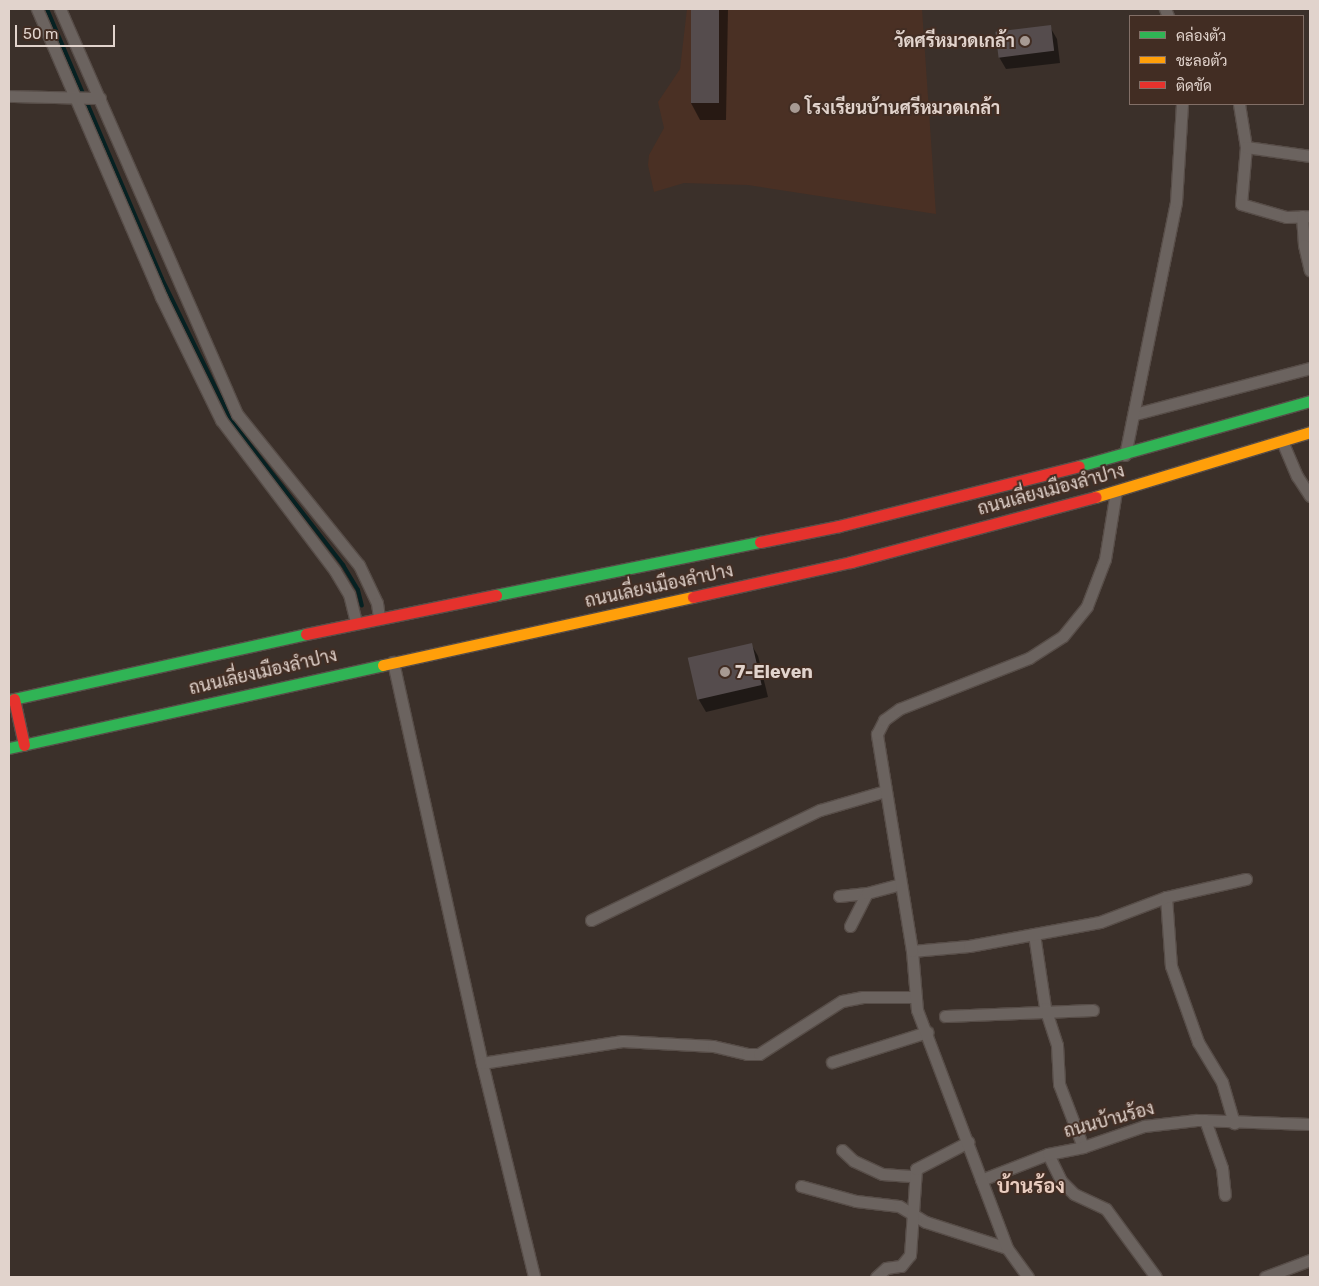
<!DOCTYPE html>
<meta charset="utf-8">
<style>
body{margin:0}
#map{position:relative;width:1319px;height:1286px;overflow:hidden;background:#3b302a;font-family:Rubik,Sarabun,sans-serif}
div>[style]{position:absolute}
.built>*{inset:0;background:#4a3024}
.shadow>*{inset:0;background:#0007}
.stream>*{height:4px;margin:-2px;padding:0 2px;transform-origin:2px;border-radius:2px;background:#062122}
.building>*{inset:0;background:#554c4d;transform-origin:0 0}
.roads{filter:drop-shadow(1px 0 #574d48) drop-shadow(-1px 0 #574d48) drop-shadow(0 1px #574d48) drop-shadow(0 -1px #574d48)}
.street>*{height:11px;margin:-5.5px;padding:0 5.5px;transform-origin:5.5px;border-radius:5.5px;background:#6b635f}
.fast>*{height:11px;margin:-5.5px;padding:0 5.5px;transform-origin:5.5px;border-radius:5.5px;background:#30b455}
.slow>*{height:11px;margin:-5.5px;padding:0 5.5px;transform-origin:5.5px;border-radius:5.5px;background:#ff9f0a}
.jam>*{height:11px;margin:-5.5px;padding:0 5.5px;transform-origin:5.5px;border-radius:5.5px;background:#e5322d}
.dots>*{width:14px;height:14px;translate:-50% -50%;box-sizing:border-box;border:2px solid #422d23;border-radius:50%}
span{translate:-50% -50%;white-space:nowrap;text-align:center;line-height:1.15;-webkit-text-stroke:4px #422d23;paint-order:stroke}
.poi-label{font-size:18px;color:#e1d3cc;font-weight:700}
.right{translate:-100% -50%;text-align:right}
.left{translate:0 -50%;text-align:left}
.street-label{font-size:18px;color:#e1d3cc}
.quarter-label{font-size:20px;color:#e9cdc0;font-weight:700}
.frame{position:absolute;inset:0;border:10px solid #e1d3cc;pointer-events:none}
.legend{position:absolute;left:1129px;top:15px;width:175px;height:90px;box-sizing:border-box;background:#422d23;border:1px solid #826f67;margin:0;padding:6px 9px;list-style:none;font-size:15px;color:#e1d3cc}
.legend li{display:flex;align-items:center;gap:10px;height:25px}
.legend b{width:25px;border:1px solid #826f67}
.scale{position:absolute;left:15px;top:25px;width:100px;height:22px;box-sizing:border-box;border:2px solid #e1d3cc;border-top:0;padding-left:6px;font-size:15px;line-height:18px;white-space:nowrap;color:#e1d3cc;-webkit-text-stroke:4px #422d23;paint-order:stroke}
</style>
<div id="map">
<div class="built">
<i style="clip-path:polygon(687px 9px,922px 9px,936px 214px,748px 185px,684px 183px,654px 192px,648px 165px,649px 155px,664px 128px,658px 102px,680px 69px)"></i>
</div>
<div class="shadow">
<i style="clip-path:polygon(692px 9px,728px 9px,726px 120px,700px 120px,691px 103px)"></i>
<i style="clip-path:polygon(1050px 27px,1057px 39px,1060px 63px,1006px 69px,999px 57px)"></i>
<i style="clip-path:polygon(751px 644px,758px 656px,768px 697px,706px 712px,699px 700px,689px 659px)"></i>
</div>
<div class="stream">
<i style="left:47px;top:9px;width:293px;rotate:66.9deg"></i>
<i style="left:162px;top:279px;width:161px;rotate:63.8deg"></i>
<i style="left:233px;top:423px;width:180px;rotate:52.2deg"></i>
<i style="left:343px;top:565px;width:29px;rotate:59deg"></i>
<i style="left:358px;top:590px;width:16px;rotate:76deg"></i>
</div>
<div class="building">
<i style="left:691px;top:9px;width:28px;height:94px"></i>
<i style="left:1051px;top:25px;width:26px;height:56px;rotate:83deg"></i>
<i style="left:752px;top:643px;width:43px;height:66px;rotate:77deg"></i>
</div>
<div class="roads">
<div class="street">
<i style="left:37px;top:9px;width:314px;rotate:66.7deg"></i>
<i style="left:161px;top:297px;width:137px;rotate:64deg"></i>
<i style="left:221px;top:420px;width:189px;rotate:52.9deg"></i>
<i style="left:335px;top:571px;width:27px;rotate:59deg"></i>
<i style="left:349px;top:594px;width:30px;rotate:76deg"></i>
<i style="left:60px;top:9px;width:442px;rotate:66.4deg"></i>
<i style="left:237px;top:414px;width:194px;rotate:51.1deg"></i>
<i style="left:359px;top:565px;width:42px;rotate:64.7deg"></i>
<i style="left:377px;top:603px;width:15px;rotate:82deg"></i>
<i style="left:1165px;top:9px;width:8px;rotate:67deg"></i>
<i style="left:9px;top:96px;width:91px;rotate:1.3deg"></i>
<i style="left:1239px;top:104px;width:44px;rotate:80.8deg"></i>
<i style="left:1246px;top:147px;width:57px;rotate:95deg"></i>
<i style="left:1241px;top:204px;width:47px;rotate:16.1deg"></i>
<i style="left:1286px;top:217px;width:24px;rotate:-2deg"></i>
<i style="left:1246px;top:147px;width:65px;rotate:8deg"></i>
<i style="left:1302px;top:216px;width:29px;rotate:86deg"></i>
<i style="left:1304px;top:245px;width:26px;rotate:77deg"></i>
<i style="left:1135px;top:414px;width:181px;rotate:-14.7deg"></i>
<i style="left:1282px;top:441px;width:38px;rotate:67deg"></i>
<i style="left:1297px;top:476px;width:24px;rotate:57deg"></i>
<i style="left:1125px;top:455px;width:258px;rotate:-78.6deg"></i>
<i style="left:1176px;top:202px;width:98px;rotate:-86.5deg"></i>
<i style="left:393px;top:662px;width:411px;rotate:77.5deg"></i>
<i style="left:482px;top:1063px;width:220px;rotate:76.3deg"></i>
<i style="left:839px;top:896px;width:28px;rotate:-6deg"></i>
<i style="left:1166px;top:897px;width:69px;rotate:85.9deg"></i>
<i style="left:1171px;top:966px;width:81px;rotate:70.4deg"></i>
<i style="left:1198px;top:1042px;width:47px;rotate:59deg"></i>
<i style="left:1222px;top:1082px;width:43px;rotate:73.7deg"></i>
<i style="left:591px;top:920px;width:254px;rotate:-25.7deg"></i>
<i style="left:820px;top:810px;width:68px;rotate:-16.3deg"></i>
<i style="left:850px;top:926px;width:37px;rotate:-63deg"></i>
<i style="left:867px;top:893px;width:35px;rotate:-15deg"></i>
<i style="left:1034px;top:934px;width:75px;rotate:81.5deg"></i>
<i style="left:1045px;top:1008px;width:39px;rotate:72deg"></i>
<i style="left:1057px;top:1045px;width:39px;rotate:87deg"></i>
<i style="left:1059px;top:1084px;width:67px;rotate:69.1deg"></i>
<i style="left:912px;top:951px;width:57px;rotate:-5deg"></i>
<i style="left:969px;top:946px;width:133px;rotate:-10.4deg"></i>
<i style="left:1100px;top:922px;width:71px;rotate:-20.7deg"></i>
<i style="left:1166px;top:897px;width:82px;rotate:-12.7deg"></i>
<i style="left:945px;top:1016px;width:148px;rotate:-2.3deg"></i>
<i style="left:832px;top:1062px;width:100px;rotate:-17.5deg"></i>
<i style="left:482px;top:1063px;width:142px;rotate:-8.9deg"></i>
<i style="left:622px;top:1041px;width:91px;rotate:3.1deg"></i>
<i style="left:713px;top:1046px;width:35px;rotate:13deg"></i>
<i style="left:747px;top:1054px;width:12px"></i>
<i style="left:759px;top:1054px;width:98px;rotate:-32.6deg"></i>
<i style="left:842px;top:1001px;width:21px;rotate:-11deg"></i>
<i style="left:863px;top:997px;width:53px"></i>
<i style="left:1205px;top:1120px;width:51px;rotate:70.5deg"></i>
<i style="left:1222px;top:1168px;width:27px;rotate:84deg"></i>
<i style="left:842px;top:1150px;width:16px;rotate:43deg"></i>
<i style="left:854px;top:1161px;width:31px;rotate:25deg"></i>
<i style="left:882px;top:1174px;width:32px;rotate:4deg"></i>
<i style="left:1048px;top:1154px;width:30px;rotate:64deg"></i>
<i style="left:1061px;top:1181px;width:18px;rotate:45deg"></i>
<i style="left:1074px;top:1194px;width:35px;rotate:25deg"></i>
<i style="left:1106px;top:1209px;width:84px;rotate:53.7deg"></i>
<i style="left:981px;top:1180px;width:72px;rotate:-21.2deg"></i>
<i style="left:1048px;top:1154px;width:36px;rotate:-11deg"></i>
<i style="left:1083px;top:1147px;width:65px;rotate:-19deg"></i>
<i style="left:1144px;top:1126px;width:53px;rotate:-6.5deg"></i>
<i style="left:1197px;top:1120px;width:113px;rotate:2deg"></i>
<i style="left:801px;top:1186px;width:57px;rotate:15.3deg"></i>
<i style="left:856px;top:1201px;width:43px;rotate:6.6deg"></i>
<i style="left:899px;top:1206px;width:31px;rotate:31deg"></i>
<i style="left:926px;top:1222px;width:85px;rotate:17.8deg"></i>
<i style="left:876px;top:1277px;width:13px;rotate:-42deg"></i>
<i style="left:886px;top:1268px;width:15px;rotate:-8deg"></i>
<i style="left:901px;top:1266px;width:14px;rotate:-51deg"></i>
<i style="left:910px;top:1255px;width:86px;rotate:-86deg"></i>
<i style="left:916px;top:1169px;width:59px;rotate:-27.4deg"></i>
<i style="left:1028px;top:1277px;width:36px;rotate:-126deg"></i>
<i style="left:1007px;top:1248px;width:254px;rotate:-110.7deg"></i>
<i style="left:917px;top:1010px;width:59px;rotate:-94.8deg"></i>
<i style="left:912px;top:951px;width:220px;rotate:-99.2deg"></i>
<i style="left:877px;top:734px;width:16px;rotate:-63deg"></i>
<i style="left:884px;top:720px;width:19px;rotate:-36deg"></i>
<i style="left:899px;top:709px;width:140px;rotate:-21.4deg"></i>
<i style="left:1029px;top:658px;width:40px;rotate:-32.9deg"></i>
<i style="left:1063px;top:636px;width:38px;rotate:-51deg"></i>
<i style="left:1087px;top:606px;width:50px;rotate:-69deg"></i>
<i style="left:1105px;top:559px;width:69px;rotate:-80.8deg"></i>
<i style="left:1265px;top:1277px;width:48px;rotate:-20.7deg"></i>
</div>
<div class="fast">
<i style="left:1079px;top:466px;width:240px;rotate:-15.7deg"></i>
<i style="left:496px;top:595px;width:269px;rotate:-11.4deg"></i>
<i style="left:9px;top:700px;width:304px;rotate:-12.5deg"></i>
<i style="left:9px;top:748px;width:383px;rotate:-12.5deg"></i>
</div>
<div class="slow">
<i style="left:1095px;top:497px;width:225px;rotate:-16.8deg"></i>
<i style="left:383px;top:665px;width:317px;rotate:-12.4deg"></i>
</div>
<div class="jam">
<i style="left:760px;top:542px;width:81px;rotate:-11.4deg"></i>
<i style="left:839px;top:526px;width:247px;rotate:-14deg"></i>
<i style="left:693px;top:597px;width:162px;rotate:-12.5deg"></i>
<i style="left:851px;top:562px;width:253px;rotate:-14.9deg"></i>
<i style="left:306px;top:634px;width:194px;rotate:-11.6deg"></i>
<i style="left:14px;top:699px;width:47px;rotate:77.7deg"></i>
</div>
</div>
<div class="dots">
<i style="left:1025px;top:41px;background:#a79a93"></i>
<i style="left:795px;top:108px;background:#a79a93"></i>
<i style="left:725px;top:672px;background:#a79a93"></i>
</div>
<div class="poi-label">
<span class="right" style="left:1015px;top:41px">วัดศรีหมวดเกล้า</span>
<span class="left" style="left:805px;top:108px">โรงเรียนบ้านศรีหมวดเกล้า</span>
<span class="left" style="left:735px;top:672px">7-Eleven</span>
</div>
<div class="street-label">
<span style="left:1051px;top:490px;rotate:-15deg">ถนนเลี่ยงเมืองลำปาง</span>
<span style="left:659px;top:586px;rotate:-12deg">ถนนเลี่ยงเมืองลำปาง</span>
<span style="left:263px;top:672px;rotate:-13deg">ถนนเลี่ยงเมืองลำปาง</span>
<span style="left:1109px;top:1120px;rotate:-15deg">ถนนบ้านร้อง</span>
</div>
<div class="quarter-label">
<span style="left:1031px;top:1186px">บ้านร้อง</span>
</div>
<div class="frame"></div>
<ul class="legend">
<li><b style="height:6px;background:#30b455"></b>คล่องตัว</li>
<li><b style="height:6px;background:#ff9f0a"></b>ชะลอตัว</li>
<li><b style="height:6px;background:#e5322d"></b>ติดขัด</li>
</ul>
<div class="scale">50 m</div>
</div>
